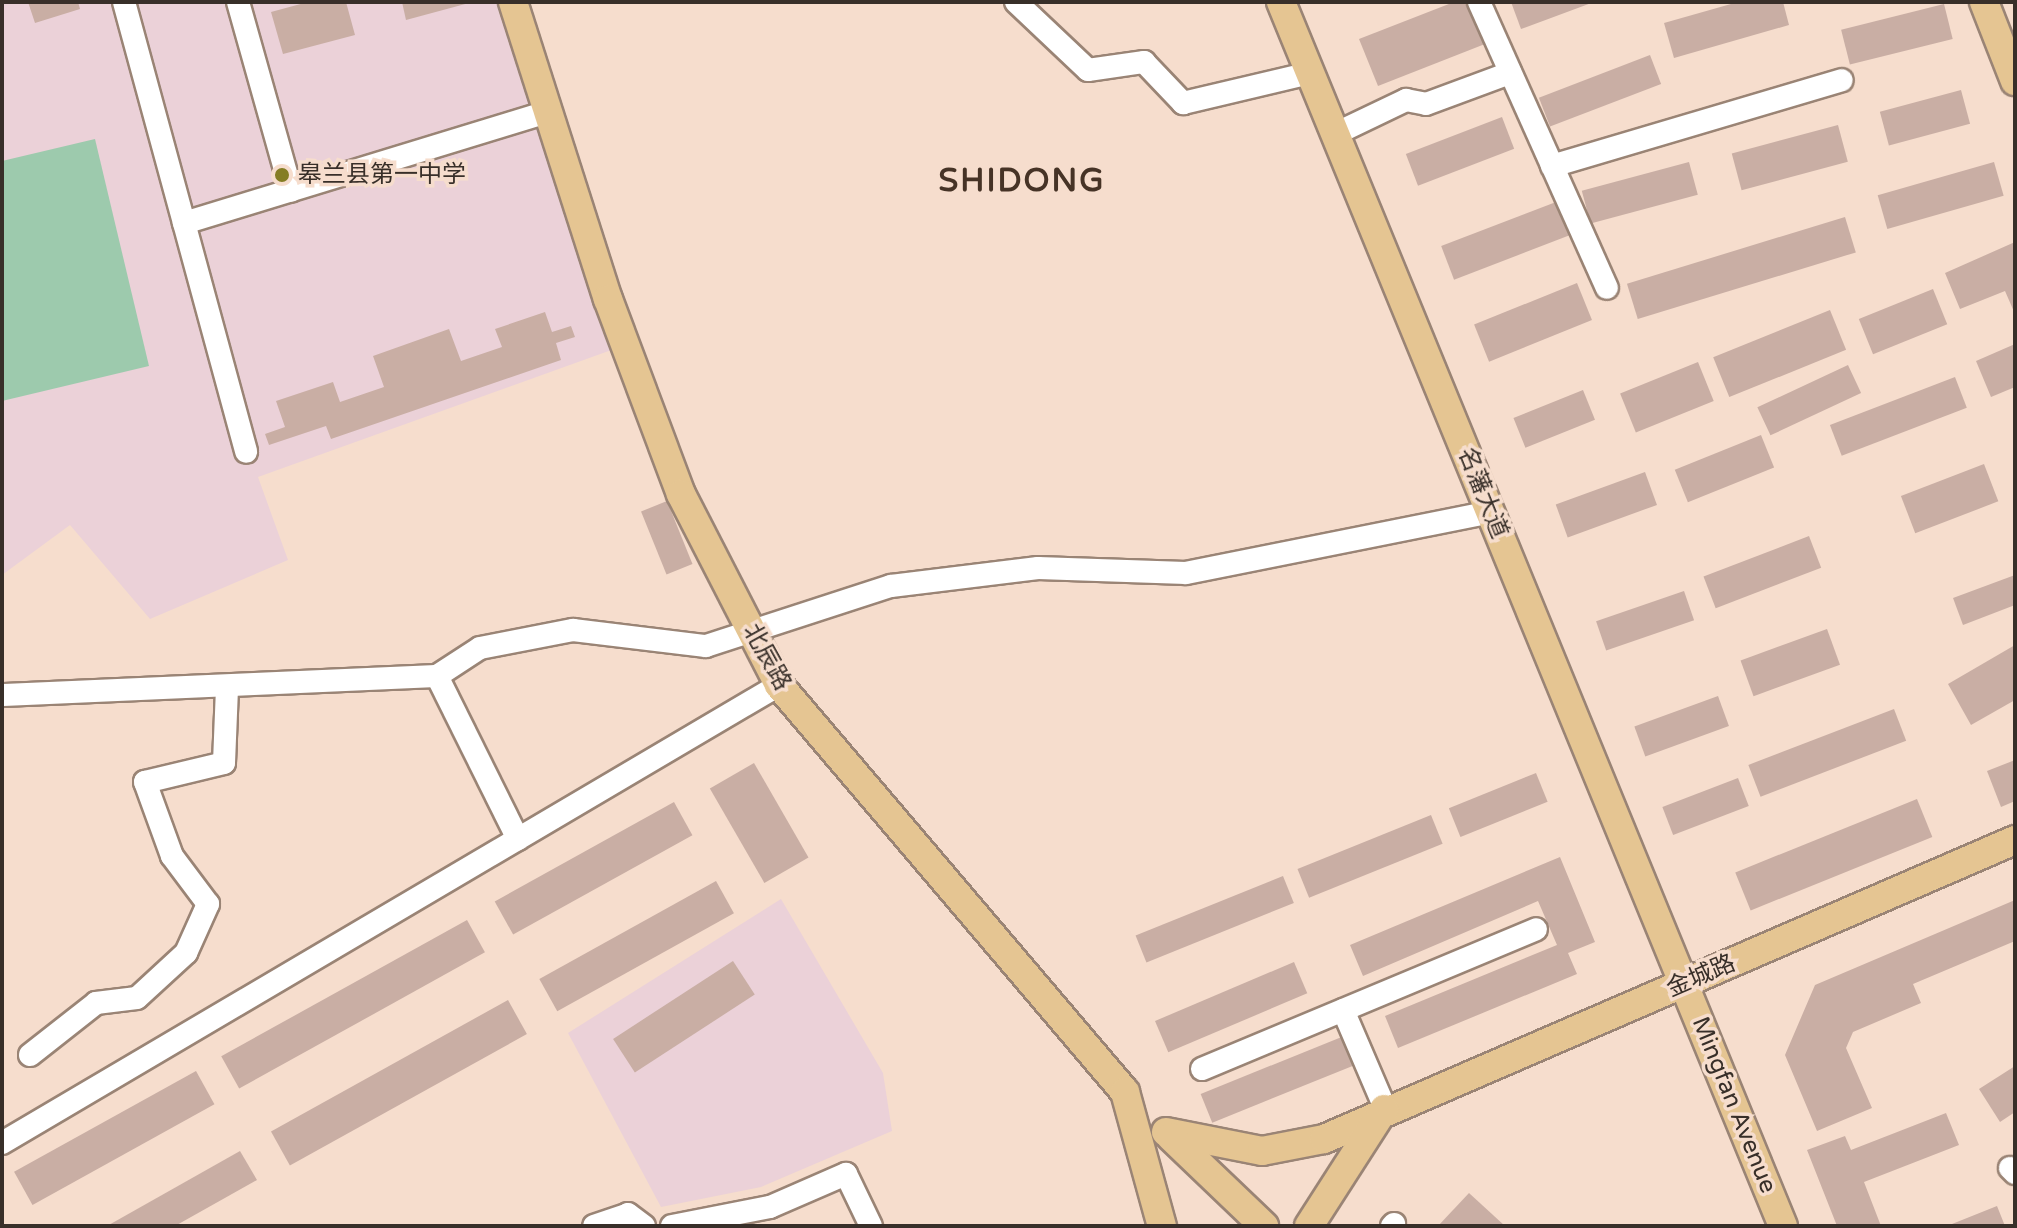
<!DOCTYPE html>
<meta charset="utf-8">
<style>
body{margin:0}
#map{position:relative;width:2017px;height:1228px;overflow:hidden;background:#f6ddcd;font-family:"Varela Round","Noto Sans SC",sans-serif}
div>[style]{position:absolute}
.education>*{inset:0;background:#ebd1d8}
.green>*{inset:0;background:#9dcaad}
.building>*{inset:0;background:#c9aea4;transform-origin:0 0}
.roads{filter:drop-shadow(2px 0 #9a8475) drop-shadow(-2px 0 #9a8475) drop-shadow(0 2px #9a8475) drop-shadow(0 -2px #9a8475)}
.minor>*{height:22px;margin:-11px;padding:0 11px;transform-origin:11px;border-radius:11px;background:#fff}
.major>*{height:28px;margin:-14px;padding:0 14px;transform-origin:14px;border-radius:14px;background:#e5c592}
.dots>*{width:22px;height:22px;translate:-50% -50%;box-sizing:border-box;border:4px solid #f6ddcd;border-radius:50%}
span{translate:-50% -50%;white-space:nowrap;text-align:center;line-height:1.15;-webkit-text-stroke:7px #f6ddcd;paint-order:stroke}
.poi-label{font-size:24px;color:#382f29}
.left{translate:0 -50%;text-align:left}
.street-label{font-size:24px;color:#382f29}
.district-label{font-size:32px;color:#463326;font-weight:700;letter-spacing:2px}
.frame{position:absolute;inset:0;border:4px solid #382f29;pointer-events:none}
</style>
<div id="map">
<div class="education">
<i style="clip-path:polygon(2px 2px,507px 2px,617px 348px,258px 477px,288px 560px,150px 619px,70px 525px,2px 575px)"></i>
<i style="clip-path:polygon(781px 899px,883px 1073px,892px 1131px,761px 1187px,661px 1207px,568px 1033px)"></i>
</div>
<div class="green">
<i style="clip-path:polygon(95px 139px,149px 366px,2px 401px,2px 161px)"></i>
</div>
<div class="building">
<i style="clip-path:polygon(28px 2px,78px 2px,80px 9px,35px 23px)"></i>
<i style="clip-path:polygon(308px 2px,346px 2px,355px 35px,283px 54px,271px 12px)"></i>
<i style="clip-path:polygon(402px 2px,469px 2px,469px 3px,406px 20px)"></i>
<i style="clip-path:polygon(1454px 2px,1469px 2px,1485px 44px,1378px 86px,1359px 39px)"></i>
<i style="clip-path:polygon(1511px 2px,1594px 2px,1521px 29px)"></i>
<i style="clip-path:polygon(1738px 2px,1783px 2px,1789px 25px,1674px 58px,1664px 23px)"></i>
<i style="left:1944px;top:4px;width:36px;height:106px;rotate:76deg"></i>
<i style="left:1650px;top:55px;width:31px;height:119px;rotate:69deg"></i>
<i style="left:1961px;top:90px;width:35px;height:84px;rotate:75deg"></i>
<i style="left:1502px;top:117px;width:34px;height:103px;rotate:69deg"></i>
<i style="left:1838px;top:125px;width:38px;height:110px;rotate:75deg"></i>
<i style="left:1689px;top:162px;width:34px;height:111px;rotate:75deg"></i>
<i style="left:1994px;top:162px;width:35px;height:121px;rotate:74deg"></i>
<i style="left:1556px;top:202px;width:36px;height:123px;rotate:69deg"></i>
<i style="left:1845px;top:217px;width:37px;height:228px;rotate:73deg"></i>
<i style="clip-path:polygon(2015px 242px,2015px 314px,2005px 291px,1960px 309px,1945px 273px)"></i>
<i style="left:1577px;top:283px;width:40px;height:111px;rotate:68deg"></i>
<i style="left:1933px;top:289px;width:38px;height:80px;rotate:68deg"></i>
<i style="left:1830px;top:310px;width:43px;height:126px;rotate:68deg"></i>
<i style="clip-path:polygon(545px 312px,552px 332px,571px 326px,575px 337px,556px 343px,561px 360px,331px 439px,326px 426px,269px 445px,265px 434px,285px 427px,276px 401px,333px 382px,340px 402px,384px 387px,373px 356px,449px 329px,461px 361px,502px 347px,495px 329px)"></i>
<i style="clip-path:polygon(2015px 344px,2015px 387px,1991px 397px,1976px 361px)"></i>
<i style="left:1698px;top:362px;width:42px;height:84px;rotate:68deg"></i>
<i style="left:1848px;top:365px;width:31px;height:100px;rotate:65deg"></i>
<i style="left:1955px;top:377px;width:33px;height:134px;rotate:69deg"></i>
<i style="left:1583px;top:390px;width:32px;height:75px;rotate:68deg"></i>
<i style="left:1761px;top:435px;width:35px;height:93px;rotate:68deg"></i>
<i style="left:1984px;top:464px;width:40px;height:89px;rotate:69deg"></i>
<i style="left:1645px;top:472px;width:35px;height:95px;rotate:70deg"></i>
<i style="left:667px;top:501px;width:68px;height:28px;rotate:68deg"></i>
<i style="left:1809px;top:536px;width:34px;height:113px;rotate:69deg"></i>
<i style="clip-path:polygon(2015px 575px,2015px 605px,1963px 625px,1953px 598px)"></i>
<i style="left:1684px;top:591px;width:31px;height:93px;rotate:71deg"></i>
<i style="left:1827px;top:629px;width:38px;height:92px;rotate:70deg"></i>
<i style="clip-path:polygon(2015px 645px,2015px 700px,1971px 725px,1948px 684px)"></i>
<i style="left:1718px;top:696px;width:32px;height:89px;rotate:70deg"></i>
<i style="left:1894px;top:709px;width:34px;height:156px;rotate:69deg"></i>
<i style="clip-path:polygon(2015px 760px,2015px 801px,2001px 807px,1987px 771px)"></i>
<i style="left:754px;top:763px;width:109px;height:51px;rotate:60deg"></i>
<i style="left:1536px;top:773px;width:31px;height:94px;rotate:68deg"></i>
<i style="left:1738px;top:778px;width:30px;height:81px;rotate:69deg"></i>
<i style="left:1917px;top:799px;width:41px;height:196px;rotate:68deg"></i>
<i style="left:674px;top:802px;width:38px;height:205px;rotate:61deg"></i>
<i style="left:1431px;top:815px;width:31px;height:144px;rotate:68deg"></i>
<i style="clip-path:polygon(1560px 857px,1595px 942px,1568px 953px,1577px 974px,1398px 1048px,1385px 1016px,1557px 945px,1538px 901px,1363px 976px,1350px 945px)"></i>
<i style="left:1283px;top:876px;width:29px;height:159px;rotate:68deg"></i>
<i style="left:716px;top:881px;width:37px;height:202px;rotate:61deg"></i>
<i style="clip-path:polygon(2015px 900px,2015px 941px,1913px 984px,1921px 1003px,1853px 1032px,1846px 1048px,1872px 1108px,1817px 1131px,1785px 1055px,1815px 985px)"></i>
<i style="left:467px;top:920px;width:37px;height:281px;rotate:61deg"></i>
<i style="left:733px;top:961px;width:40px;height:143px;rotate:57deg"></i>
<i style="left:1294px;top:962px;width:34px;height:151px;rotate:67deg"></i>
<i style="left:508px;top:1000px;width:39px;height:271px;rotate:61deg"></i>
<i style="left:1349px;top:1034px;width:31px;height:160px;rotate:68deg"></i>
<i style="clip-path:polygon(2015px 1066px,2015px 1112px,2000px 1122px,1979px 1089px)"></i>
<i style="left:196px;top:1071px;width:38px;height:208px;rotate:61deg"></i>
<i style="clip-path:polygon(1946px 1113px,1959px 1145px,1864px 1182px,1881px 1226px,1837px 1226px,1807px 1150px,1845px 1136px,1851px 1150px)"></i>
<i style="clip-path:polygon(240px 1151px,257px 1180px,175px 1226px,107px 1226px)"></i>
<i style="clip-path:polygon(1469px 1193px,1505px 1226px,1438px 1226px)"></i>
<i style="clip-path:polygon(1997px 1206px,2005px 1226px,1947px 1226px)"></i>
</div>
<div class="roads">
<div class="minor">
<i style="left:124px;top:2px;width:466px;rotate:74.8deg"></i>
<i style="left:238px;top:2px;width:196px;rotate:74.3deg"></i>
<i style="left:1016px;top:2px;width:99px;rotate:43.4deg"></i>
<i style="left:1088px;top:70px;width:57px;rotate:-8.1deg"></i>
<i style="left:1144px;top:62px;width:57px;rotate:46.4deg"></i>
<i style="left:1183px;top:103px;width:130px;rotate:-13.3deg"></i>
<i style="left:1479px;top:2px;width:313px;rotate:65.9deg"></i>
<i style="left:1335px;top:134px;width:79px;rotate:-25.6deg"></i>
<i style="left:1406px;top:100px;width:20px;rotate:11deg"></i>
<i style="left:1426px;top:104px;width:90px;rotate:-20.3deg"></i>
<i style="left:1552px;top:166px;width:302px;rotate:-16.5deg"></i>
<i style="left:184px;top:223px;width:380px;rotate:-17deg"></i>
<i style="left:437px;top:676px;width:182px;rotate:63.6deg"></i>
<i style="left:2px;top:695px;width:435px;rotate:-2.5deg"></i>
<i style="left:437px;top:676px;width:51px;rotate:-33.1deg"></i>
<i style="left:480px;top:648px;width:95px;rotate:-11deg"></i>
<i style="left:573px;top:630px;width:134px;rotate:6.9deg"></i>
<i style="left:706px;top:646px;width:194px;rotate:-18deg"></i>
<i style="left:891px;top:586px;width:148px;rotate:-7deg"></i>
<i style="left:1038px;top:568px;width:148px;rotate:1.9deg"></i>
<i style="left:1186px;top:573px;width:311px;rotate:-11.3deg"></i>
<i style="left:1343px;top:1010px;width:107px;rotate:66.8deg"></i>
<i style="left:30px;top:1055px;width:84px;rotate:-38.2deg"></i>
<i style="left:96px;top:1003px;width:41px;rotate:-7deg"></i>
<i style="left:137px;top:998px;width:67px;rotate:-42.6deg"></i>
<i style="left:186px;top:953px;width:54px;rotate:-65.8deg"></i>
<i style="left:208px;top:904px;width:60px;rotate:-126.9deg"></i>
<i style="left:172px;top:856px;width:79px;rotate:-110deg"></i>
<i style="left:145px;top:782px;width:81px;rotate:-13.5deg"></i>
<i style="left:224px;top:763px;width:76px;rotate:-87.7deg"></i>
<i style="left:1202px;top:1069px;width:362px;rotate:-22.7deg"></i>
<i style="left:2px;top:1143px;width:902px;rotate:-30.52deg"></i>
<i style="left:2010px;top:1168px;width:7px;rotate:45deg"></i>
<i style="left:594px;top:1226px;width:36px;rotate:-19deg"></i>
<i style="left:628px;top:1214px;width:20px;rotate:37deg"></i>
<i style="left:672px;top:1226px;width:100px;rotate:-11deg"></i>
<i style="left:770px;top:1207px;width:83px;rotate:-23.5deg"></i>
<i style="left:846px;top:1174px;width:58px;rotate:64.3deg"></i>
<i style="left:1392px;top:1226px;width:3px;rotate:-45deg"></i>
</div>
<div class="major">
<i style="left:513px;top:2px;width:312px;rotate:72.3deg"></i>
<i style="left:608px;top:299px;width:208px;rotate:69.5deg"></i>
<i style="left:681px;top:494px;width:215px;rotate:62.8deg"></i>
<i style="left:779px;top:685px;width:534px;rotate:49.63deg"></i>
<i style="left:1125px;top:1092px;width:139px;rotate:74.6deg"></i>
<i style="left:1281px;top:2px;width:1323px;rotate:67.7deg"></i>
<i style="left:1984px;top:2px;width:85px;rotate:68.6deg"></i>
<i style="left:1166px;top:1132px;width:98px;rotate:11.2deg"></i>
<i style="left:1262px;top:1151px;width:63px;rotate:-11deg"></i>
<i style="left:1324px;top:1139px;width:753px;rotate:-23.4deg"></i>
<i style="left:1171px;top:1137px;width:129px;rotate:43.7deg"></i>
<i style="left:1309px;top:1226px;width:139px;rotate:-57.3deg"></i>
</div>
</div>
<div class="dots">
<i style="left:282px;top:175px;background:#857d23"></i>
</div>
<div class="poi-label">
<span class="left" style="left:298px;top:175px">皋兰县第一中学</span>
</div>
<div class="street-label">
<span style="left:1483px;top:493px;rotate:68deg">名藩大道</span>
<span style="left:767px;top:657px;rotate:61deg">北辰路</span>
<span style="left:1701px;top:976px;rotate:-23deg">金城路</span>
<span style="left:1734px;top:1105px;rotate:68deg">Mingfan Avenue</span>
</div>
<div class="district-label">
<span style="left:1022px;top:181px">SHIDONG</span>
</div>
<div class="frame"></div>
</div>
